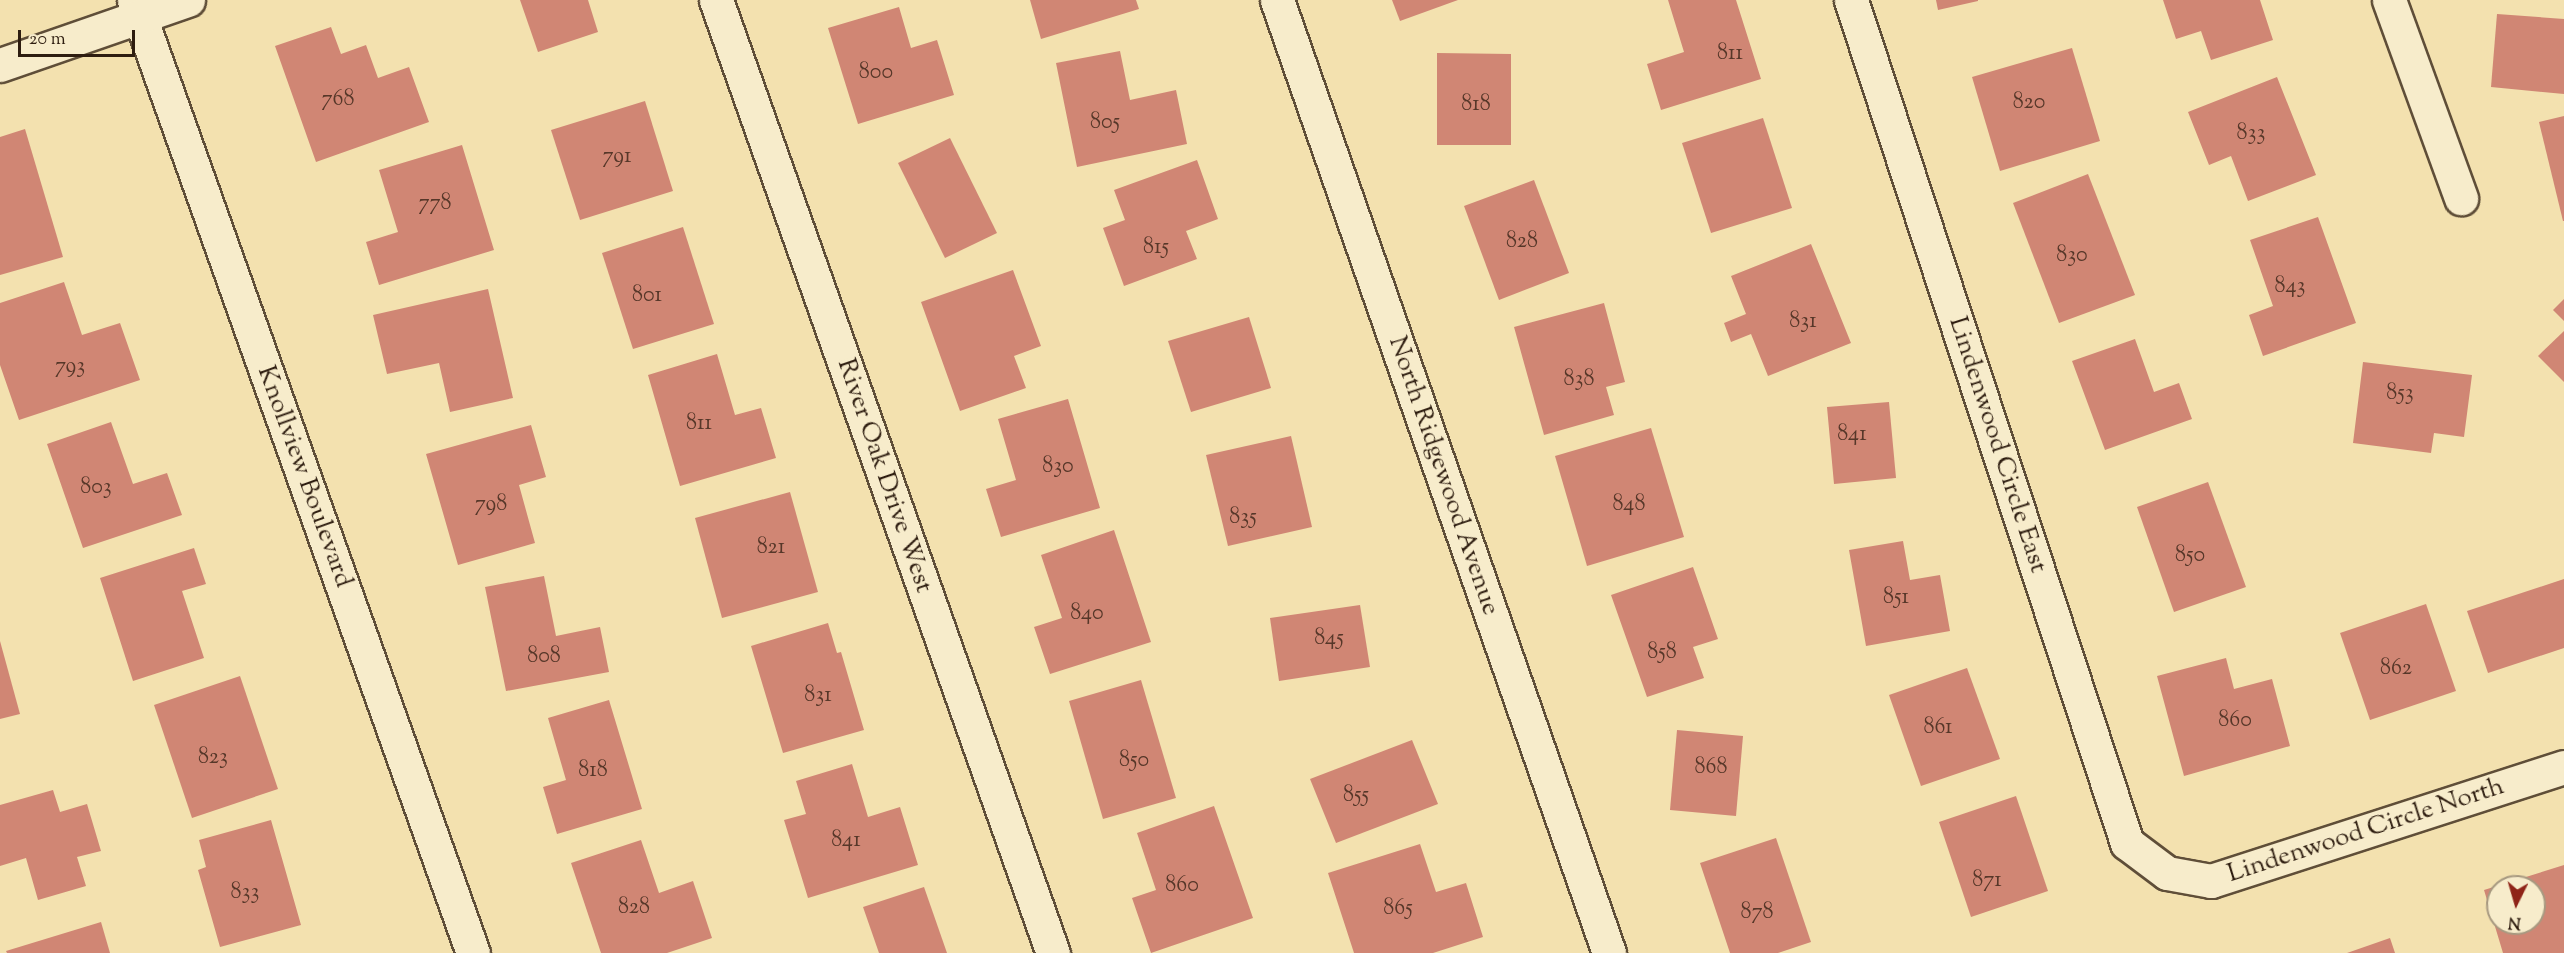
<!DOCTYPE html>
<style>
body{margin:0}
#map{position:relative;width:2564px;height:953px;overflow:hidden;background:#f3e1af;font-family:"Sorts Mill Goudy",serif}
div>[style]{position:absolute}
.building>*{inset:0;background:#d08674}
.roads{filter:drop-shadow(2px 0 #5f4e38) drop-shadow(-2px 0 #5f4e38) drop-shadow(0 2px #5f4e38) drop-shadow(0 -2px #5f4e38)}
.minor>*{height:33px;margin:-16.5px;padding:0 16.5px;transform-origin:16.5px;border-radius:16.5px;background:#f7eccb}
span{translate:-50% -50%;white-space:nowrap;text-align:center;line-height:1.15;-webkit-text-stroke:4.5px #f7eccb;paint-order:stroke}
.number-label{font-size:22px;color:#563729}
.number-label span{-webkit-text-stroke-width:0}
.street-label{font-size:26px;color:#2e1d10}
.north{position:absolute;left:2486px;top:875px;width:60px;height:60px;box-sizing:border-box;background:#f7eccb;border:2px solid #a79980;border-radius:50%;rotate:185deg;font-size:16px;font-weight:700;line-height:24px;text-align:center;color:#2e1d10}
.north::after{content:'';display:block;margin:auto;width:21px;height:27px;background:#8f2418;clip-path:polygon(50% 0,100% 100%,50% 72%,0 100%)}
.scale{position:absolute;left:18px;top:30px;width:117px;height:27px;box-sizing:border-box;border:3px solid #2e1d10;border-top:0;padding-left:8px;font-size:18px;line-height:21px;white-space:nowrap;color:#2e1d10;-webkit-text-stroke:4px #f7eccb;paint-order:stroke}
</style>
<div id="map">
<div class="building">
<div style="clip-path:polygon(520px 0,588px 0,598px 32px,538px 52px)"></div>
<div style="clip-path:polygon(1030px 0,1136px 0,1139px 9px,1041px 39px)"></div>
<div style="clip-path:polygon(1392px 0,1458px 0,1400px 21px)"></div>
<div style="clip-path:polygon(1668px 0,1736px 0,1761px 79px,1661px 110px,1647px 64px,1684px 52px)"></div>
<div style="clip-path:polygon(1936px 0,1978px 0,1978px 1px,1938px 10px)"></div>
<div style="clip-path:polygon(2163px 0,2260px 0,2273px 40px,2211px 60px,2201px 31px,2176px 39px)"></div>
<div style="clip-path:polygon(899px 7px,911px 48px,937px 40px,954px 95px,858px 124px,828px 28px)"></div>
<div style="clip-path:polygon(2497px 14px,2564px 19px,2564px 94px,2491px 87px)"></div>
<div style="clip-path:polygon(331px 27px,341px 54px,366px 45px,378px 78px,409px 67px,429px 122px,316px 162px,275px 46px)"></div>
<div style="clip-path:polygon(2072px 48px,2100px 141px,2000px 171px,1972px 77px)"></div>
<div style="clip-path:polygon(1120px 51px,1130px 100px,1176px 90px,1187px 144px,1077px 167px,1056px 63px)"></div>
<div style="clip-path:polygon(1437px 53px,1511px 54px,1511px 145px,1437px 145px)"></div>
<div style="clip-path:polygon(2277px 77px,2316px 175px,2248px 201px,2231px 156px,2209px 165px,2188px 112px)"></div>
<div style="clip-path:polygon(645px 101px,673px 191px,580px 220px,551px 130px)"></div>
<div style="clip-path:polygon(2564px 116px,2564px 221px,2563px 221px,2539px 122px)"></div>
<div style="clip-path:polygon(1763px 118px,1792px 208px,1711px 233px,1682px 143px)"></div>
<div style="clip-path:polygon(25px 129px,63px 257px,0 275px,0 137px)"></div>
<div style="clip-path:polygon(950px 138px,997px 233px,945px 258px,898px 163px)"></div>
<div style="clip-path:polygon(462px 145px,494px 250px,379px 285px,366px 242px,398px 232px,379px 170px)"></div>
<div style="clip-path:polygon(1197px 160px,1218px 219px,1186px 231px,1197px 259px,1124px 286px,1103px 228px,1125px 220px,1114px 190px)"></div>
<div style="clip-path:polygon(2088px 174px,2135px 295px,2059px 323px,2013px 203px)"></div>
<div style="clip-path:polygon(1534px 180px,1569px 273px,1499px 300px,1464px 206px)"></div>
<div style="clip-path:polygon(2318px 217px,2356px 323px,2263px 356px,2249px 315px,2273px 306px,2250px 240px)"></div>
<div style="clip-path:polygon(683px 227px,714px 324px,633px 349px,602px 253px)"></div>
<div style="clip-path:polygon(1811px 244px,1851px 343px,1768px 376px,1751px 334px,1731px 342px,1724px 323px,1746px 314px,1731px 276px)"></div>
<div style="clip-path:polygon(1013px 270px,1041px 346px,1014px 356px,1026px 388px,960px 411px,921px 302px)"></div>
<div style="clip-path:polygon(64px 282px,82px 335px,120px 323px,140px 380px,19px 420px,0 365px,0 303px)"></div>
<div style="clip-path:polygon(488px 289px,513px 398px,450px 412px,439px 363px,387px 374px,373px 315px)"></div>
<div style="clip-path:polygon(2564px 299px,2564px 321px,2553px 310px)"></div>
<div style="clip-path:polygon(1604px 303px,1625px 382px,1606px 387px,1614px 415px,1544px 435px,1514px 327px)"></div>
<div style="clip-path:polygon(1249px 317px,1271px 388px,1191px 412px,1168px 341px)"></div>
<div style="clip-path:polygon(2564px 331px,2564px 382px,2538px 356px)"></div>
<div style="clip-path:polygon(2135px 339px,2154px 392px,2179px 383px,2192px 419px,2105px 450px,2072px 361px)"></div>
<div style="clip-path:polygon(717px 354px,735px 415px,761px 408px,776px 458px,680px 486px,648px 375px)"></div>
<div style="clip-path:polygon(2363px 362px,2472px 375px,2464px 437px,2434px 433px,2431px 453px,2353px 443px)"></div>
<div style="clip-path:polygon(1068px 399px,1100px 508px,1001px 537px,986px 489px,1016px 480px,998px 419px)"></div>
<div style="clip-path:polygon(1889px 402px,1896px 478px,1834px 484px,1827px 407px)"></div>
<div style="clip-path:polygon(111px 422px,133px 484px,167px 473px,182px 515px,83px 548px,47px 444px)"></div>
<div style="clip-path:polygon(531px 425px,546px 477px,519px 485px,535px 543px,458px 565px,426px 454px)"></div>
<div style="clip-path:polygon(1651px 428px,1684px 537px,1587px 566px,1555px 456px)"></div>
<div style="clip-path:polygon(1291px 436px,1312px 527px,1228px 546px,1206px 455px)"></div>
<div style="clip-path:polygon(2208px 482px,2246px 587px,2174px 612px,2137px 507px)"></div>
<div style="clip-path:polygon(790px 492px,818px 592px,722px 618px,695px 518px)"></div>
<div style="clip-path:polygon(1114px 530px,1151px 642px,1050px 674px,1034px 627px,1062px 618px,1041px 555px)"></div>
<div style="clip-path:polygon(1903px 541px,1910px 580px,1940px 575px,1950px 631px,1866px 646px,1849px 550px)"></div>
<div style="clip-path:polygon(194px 548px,206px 584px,182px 591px,204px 658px,133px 681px,100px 578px)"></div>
<div style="clip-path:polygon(1693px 567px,1718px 639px,1693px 647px,1704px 678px,1647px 697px,1611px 595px)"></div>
<div style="clip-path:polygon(544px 576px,556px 636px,600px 627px,609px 672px,506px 691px,485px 587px)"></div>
<div style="clip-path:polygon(2564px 579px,2564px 648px,2488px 673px,2467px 611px)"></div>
<div style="clip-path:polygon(2426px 604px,2456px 691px,2370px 720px,2340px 633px)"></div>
<div style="clip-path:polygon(1360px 605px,1370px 667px,1279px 681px,1270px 618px)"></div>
<div style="clip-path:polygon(828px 623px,837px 653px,841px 652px,864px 730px,783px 753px,751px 646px)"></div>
<div style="clip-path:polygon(0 641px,20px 714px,0 719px)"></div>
<div style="clip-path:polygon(2226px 658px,2234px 689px,2272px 679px,2290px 746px,2184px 776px,2157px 676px)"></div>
<div style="clip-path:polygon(1967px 668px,2000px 759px,1921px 786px,1889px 695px)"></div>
<div style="clip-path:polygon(240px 676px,278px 789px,192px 818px,154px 705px)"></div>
<div style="clip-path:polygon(1141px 680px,1176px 798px,1103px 819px,1069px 701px)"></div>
<div style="clip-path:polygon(609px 700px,642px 809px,557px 834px,543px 787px,566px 780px,548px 718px)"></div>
<div style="clip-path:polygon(1677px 730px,1743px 736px,1736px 816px,1670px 810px)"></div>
<div style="clip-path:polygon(1412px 740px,1438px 804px,1336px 843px,1310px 779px)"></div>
<div style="clip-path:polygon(852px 764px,868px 817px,900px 807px,918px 865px,808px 898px,784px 820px,806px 814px,796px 781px)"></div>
<div style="clip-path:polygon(53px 790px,60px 812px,87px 804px,101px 851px,77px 857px,86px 886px,38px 900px,26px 858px,0 866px,0 805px)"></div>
<div style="clip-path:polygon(2016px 796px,2048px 891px,1971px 917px,1939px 822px)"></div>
<div style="clip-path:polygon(1214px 806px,1253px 918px,1151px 953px,1132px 898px,1156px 890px,1137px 833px)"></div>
<div style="clip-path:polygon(271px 820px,301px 925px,220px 947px,198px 870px,206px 867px,199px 840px)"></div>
<div style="clip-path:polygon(1776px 838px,1811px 942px,1778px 953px,1730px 953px,1700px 863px)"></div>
<div style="clip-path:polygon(641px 840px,659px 893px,693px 881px,712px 938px,667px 953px,601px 953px,571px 863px)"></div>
<div style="clip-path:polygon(1420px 844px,1436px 892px,1466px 883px,1483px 937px,1433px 953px,1354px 953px,1328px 873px)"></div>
<div style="clip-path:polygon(evenodd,2564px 865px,2564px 953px,2503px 953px,2484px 890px,2564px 865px,2498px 887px,2534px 887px,2534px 923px,2498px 923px,2498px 887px)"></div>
<div style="clip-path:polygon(924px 887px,947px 953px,879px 953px,863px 907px)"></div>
<div style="clip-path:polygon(101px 922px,110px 953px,7px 953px,6px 951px)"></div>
<div style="clip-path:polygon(2390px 938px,2395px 953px,2347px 953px)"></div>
</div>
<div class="roads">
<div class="minor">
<div style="left:134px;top:0;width:1011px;rotate:70.42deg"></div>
<div style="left:716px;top:0;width:1011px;rotate:70.53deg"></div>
<div style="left:1277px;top:0;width:1009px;rotate:70.79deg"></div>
<div style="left:1851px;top:0;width:887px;rotate:71.87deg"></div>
<div style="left:2127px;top:843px;width:50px;rotate:36.9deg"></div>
<div style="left:2167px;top:873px;width:45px;rotate:10.3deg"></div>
<div style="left:2211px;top:881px;width:371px;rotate:-17.9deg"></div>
<div style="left:2389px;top:0;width:211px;rotate:70deg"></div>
<div style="left:0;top:65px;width:199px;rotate:-19.1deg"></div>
</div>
</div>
<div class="number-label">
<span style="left:1730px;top:55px">811</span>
<span style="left:876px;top:74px">800</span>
<span style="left:338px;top:101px">768</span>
<span style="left:2029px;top:104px">820</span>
<span style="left:1476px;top:106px">818</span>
<span style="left:1105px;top:124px">805</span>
<span style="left:2251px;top:135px">833</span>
<span style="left:617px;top:158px">791</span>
<span style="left:435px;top:205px">778</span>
<span style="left:1522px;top:243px">828</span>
<span style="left:1156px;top:249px">815</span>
<span style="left:2072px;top:257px">830</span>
<span style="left:2290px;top:288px">843</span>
<span style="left:647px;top:297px">801</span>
<span style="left:1803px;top:323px">831</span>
<span style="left:70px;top:368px">793</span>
<span style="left:1579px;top:381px">838</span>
<span style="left:2400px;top:395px">853</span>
<span style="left:699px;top:425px">811</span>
<span style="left:1852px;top:436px">841</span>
<span style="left:1058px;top:468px">830</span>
<span style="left:96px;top:489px">803</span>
<span style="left:491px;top:506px">798</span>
<span style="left:1629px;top:506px">848</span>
<span style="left:1243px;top:519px">835</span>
<span style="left:771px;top:549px">821</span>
<span style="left:2190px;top:557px">850</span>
<span style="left:1896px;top:599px">851</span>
<span style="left:1087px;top:615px">840</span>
<span style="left:1329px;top:640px">845</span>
<span style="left:1662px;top:654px">858</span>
<span style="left:544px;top:658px">808</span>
<span style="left:2396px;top:670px">862</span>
<span style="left:818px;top:697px">831</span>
<span style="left:2235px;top:722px">860</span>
<span style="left:1938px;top:729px">861</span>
<span style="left:213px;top:759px">823</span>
<span style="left:1134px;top:762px">850</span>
<span style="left:1711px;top:769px">868</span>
<span style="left:593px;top:772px">818</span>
<span style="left:1356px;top:797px">855</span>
<span style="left:846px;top:842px">841</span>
<span style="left:1987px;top:882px">871</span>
<span style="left:1182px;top:887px">860</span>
<span style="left:245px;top:894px">833</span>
<span style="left:634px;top:909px">828</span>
<span style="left:1398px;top:910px">865</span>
<span style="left:1757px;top:914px">878</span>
</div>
<div class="street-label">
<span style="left:1997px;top:445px;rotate:72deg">Lindenwood Circle East</span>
<span style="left:884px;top:476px;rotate:71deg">River Oak Drive West</span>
<span style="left:1443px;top:476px;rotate:71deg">North Ridgewood Avenue</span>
<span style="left:304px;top:477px;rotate:70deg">Knollview Boulevard</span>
<span style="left:2366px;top:831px;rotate:-18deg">Lindenwood Circle North</span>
</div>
<div class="north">N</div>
<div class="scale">20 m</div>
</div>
